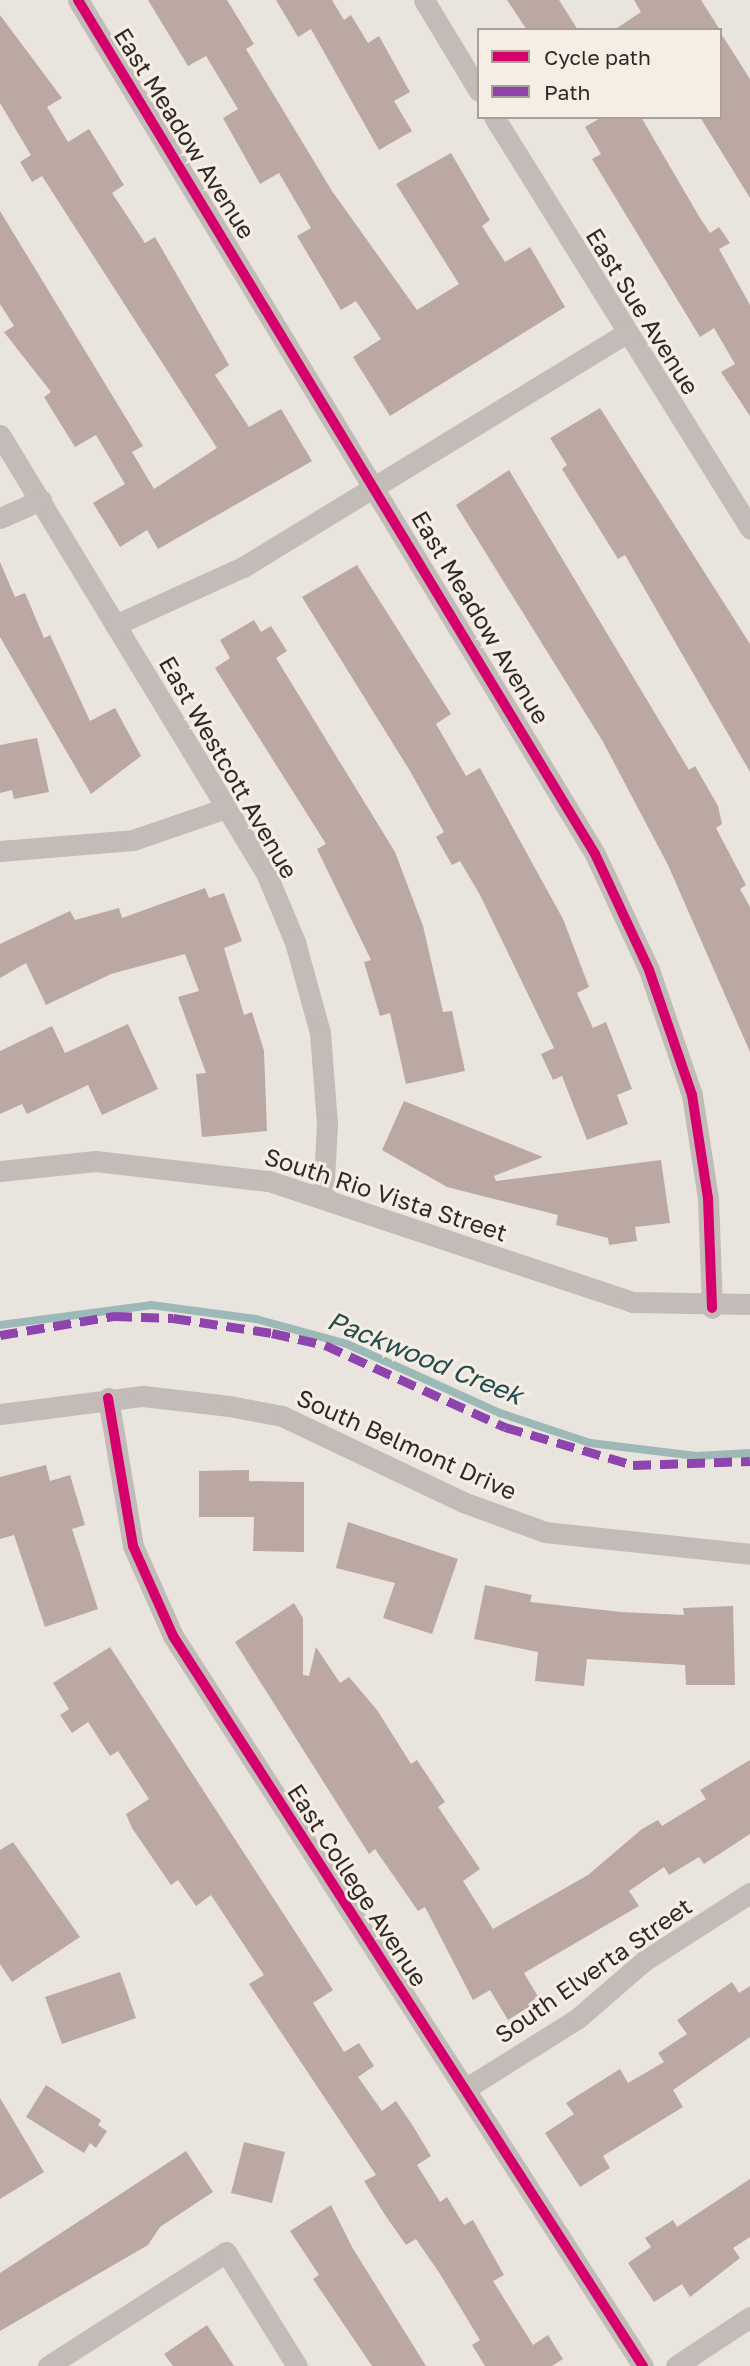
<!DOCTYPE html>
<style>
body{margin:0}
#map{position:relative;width:750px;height:2366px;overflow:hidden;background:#eae4de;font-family:"Golos Text",sans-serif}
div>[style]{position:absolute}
.stream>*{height:8px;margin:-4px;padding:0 4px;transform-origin:4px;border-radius:4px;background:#9db9b7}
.building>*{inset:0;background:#bba8a2}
.street>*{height:21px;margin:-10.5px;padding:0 10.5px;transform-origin:10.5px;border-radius:10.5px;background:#c2bbb7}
.quiet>*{height:9px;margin-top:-4.5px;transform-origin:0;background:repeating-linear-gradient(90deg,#8e44ad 0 18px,transparent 0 27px)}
.cycleway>*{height:10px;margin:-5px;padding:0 5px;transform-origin:5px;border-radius:5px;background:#d6006c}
span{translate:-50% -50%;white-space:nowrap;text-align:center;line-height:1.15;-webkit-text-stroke:6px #f6ede5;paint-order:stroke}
.street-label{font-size:24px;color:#322927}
.water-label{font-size:26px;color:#224e4d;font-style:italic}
.legend{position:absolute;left:477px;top:28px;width:245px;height:91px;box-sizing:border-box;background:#f6ede5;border:2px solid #a89f99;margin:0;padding:9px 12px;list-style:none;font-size:21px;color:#322927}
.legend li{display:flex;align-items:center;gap:14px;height:35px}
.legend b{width:35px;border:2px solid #a89f99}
</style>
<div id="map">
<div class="stream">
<div style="left:0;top:1325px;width:152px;rotate:-7.5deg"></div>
<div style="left:151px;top:1305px;width:106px;rotate:7.6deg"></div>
<div style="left:256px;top:1319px;width:94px;rotate:15.4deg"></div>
<div style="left:347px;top:1344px;width:168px;rotate:24.3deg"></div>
<div style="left:500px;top:1413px;width:95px;rotate:18.4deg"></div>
<div style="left:590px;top:1443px;width:107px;rotate:7deg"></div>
<div style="left:696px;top:1456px;width:54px;rotate:-3.2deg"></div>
</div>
<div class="building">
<div style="clip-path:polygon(148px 0,227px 0,254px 44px,246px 49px,332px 191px,417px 310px,459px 284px,396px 184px,451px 153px,490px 220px,482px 226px,505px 262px,530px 247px,565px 307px,390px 416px,353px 357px,381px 339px,356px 301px,341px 310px,297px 236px,311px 228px,279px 173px,260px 184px,223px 118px,238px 109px,206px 56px,188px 66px)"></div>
<div style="clip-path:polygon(276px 0,332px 0,344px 20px,351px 15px,368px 43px,379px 36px,410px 92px,394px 101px,412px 131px,379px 150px,311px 29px,298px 37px)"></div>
<div style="clip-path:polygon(507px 0,559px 0,578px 30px,527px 30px)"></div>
<div style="clip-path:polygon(634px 0,701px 0,720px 30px,614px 30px,641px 12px)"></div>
<div style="clip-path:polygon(0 15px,62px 98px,47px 107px,68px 142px,89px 129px,124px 185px,112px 193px,145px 243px,155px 237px,229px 365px,215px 375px,249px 427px,281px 409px,312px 461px,158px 549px,147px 530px,120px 547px,93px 503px,125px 484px,96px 435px,75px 447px,44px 397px,51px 392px,4px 332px,14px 326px,0 304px,0 211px,143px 446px,132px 452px,154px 489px,217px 448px,42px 176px,32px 182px,20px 162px,31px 155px,0 103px)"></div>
<div style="clip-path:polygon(720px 32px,750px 79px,750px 198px,700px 117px,720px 117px)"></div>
<div style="clip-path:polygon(602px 117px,641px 117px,700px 218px,710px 233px,719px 227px,730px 243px,719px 249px,750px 305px,750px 416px,721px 372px,735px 364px,714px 328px,700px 337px,592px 159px,601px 154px,585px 127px)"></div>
<div style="clip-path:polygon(600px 408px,750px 644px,750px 772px,625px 555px,618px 559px,562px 469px,567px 465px,550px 438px)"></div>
<div style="clip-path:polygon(509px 470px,689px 770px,695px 766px,718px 806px,722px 824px,716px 828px,746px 885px,740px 889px,750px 907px,750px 1052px,668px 865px,602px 740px,456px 505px)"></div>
<div style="clip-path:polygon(0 562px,15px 597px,25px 593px,44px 638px,50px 635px,90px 721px,115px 708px,141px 756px,91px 794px,0 637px)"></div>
<div style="clip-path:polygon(357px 565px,451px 714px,436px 724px,466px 776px,480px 768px,563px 919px,589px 987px,577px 993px,593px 1028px,606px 1022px,632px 1089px,617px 1095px,628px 1124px,587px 1140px,562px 1076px,553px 1080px,541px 1054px,554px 1048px,480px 895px,460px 861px,452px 865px,436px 837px,444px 832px,410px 771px,302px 597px)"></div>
<div style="clip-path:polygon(254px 620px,261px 632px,271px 626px,287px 651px,276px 658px,395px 852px,423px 926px,443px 1012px,452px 1011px,465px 1071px,406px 1084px,390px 1013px,380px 1016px,364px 962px,371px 960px,317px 849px,326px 844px,215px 668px,230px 658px,220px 640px)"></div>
<div style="clip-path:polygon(37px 738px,49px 792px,14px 799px,12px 790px,0 793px,0 745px)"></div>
<div style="clip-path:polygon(205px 888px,209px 898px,224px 893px,242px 941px,224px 948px,244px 1015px,252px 1012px,264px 1051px,267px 1131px,202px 1137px,196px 1074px,206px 1073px,178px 997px,199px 991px,185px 954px,111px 974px,46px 1005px,26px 963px,0 978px,0 944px,70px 911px,75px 920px,119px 908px,122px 918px)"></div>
<div style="clip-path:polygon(128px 1024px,158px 1089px,102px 1115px,88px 1085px,27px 1114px,22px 1104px,0 1114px,0 1051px,52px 1026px,65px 1053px)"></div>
<div style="clip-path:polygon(404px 1101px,543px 1157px,494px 1176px,496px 1181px,661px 1160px,670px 1223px,635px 1227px,637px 1241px,609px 1245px,608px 1238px,556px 1225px,558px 1215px,447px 1187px,382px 1150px)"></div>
<div style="clip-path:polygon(46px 1465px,50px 1481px,70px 1475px,85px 1525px,72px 1529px,98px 1609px,45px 1627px,14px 1535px,0 1539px,0 1477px)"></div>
<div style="clip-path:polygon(249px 1470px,249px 1481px,304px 1482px,304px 1552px,253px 1551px,254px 1517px,199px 1517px,199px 1471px)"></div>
<div style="clip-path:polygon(348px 1522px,458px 1559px,432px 1634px,383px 1618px,395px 1583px,336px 1568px)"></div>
<div style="clip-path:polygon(485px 1585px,532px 1595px,530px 1602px,621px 1612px,684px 1615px,683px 1608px,733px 1606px,735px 1685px,686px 1685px,685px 1665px,587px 1659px,584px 1686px,535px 1681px,538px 1652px,474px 1639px)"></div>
<div style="clip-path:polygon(294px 1603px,303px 1618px,303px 1675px,309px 1676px,316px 1647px,340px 1683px,349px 1677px,377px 1710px,411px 1764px,417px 1760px,445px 1802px,438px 1807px,480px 1869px,463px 1881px,493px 1929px,588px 1875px,642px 1829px,658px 1820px,662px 1826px,706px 1799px,700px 1790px,750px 1760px,750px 1834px,704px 1864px,699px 1857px,669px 1875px,664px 1867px,629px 1891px,639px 1906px,524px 1973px,540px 2000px,508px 2020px,490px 1990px,473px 2000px,425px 1907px,418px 1911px,375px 1849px,369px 1854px,235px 1642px)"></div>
<div style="clip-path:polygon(110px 1647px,333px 1990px,313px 2003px,344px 2052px,359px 2043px,374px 2066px,358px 2077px,382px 2111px,396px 2101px,413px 2126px,431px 2156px,417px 2165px,440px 2202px,447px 2197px,464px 2225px,473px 2220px,504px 2275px,493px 2281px,533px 2345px,548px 2335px,563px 2359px,552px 2366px,485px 2366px,472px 2345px,480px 2340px,440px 2274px,416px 2239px,406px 2245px,385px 2215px,364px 2181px,376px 2175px,249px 1984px,264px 1975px,211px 1895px,196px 1906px,178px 1880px,171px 1885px,132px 1828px,126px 1814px,149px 1799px,118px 1751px,110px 1756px,88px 1722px,72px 1733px,60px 1715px,69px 1709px,53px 1683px)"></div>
<div style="clip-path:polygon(13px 1842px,80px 1937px,12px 1982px,0 1964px,0 1850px)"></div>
<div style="clip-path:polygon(120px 1972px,136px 2018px,62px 2044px,45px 1997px)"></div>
<div style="clip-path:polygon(732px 1982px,739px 1993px,750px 1986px,750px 2037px,673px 2090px,683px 2107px,603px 2156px,610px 2168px,580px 2187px,545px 2133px,574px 2114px,566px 2103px,620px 2069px,628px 2083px,664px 2062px,658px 2053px,687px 2034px,677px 2020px)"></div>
<div style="clip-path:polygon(46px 2085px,101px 2120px,98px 2125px,107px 2131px,96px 2148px,90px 2143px,84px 2153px,26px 2117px)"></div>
<div style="clip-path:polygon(0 2098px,44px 2172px,0 2199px)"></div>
<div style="clip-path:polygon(244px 2142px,285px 2152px,272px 2203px,231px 2193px)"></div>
<div style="clip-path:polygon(186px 2151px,213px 2192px,160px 2227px,148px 2245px,0 2331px,0 2273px)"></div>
<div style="clip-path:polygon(750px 2179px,750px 2237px,733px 2248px,740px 2258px,690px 2297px,682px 2284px,654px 2302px,628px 2263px,651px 2247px,645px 2238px,673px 2220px,677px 2227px)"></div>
<div style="clip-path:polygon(331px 2205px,352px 2247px,426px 2366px,372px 2366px,313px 2279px,319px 2275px,290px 2231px)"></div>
<div style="clip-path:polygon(207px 2325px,234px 2366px,173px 2366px,164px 2354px)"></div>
</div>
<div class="street">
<div style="left:78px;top:0;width:998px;rotate:58.81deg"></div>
<div style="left:595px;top:854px;width:128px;rotate:65deg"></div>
<div style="left:649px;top:970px;width:132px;rotate:71deg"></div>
<div style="left:692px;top:1095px;width:104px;rotate:81.2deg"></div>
<div style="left:708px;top:1198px;width:110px;rotate:87.9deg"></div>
<div style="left:424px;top:0;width:106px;rotate:58.9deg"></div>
<div style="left:494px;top:117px;width:485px;rotate:58.1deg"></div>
<div style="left:0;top:435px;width:512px;rotate:58.73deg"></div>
<div style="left:266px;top:873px;width:75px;rotate:67.2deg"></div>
<div style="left:295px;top:942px;width:94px;rotate:74.6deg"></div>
<div style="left:320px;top:1033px;width:91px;rotate:85.6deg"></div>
<div style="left:327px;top:1124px;width:73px;rotate:93.1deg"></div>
<div style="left:0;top:518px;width:45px;rotate:-23.7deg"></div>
<div style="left:115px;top:625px;width:141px;rotate:-24.4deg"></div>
<div style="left:243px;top:567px;width:447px;rotate:-31.4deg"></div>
<div style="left:0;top:851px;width:133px;rotate:-4.7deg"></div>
<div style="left:133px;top:840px;width:98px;rotate:-19deg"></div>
<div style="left:0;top:1171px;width:96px;rotate:-6deg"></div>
<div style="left:95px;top:1161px;width:175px;rotate:6.6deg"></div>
<div style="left:269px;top:1181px;width:383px;rotate:18.4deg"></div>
<div style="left:632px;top:1302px;width:118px;rotate:1deg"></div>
<div style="left:108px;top:1398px;width:150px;rotate:80.4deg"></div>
<div style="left:133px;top:1546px;width:98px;rotate:66deg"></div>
<div style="left:173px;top:1636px;width:868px;rotate:57.23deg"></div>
<div style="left:0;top:1414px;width:144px;rotate:-7.2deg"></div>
<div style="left:143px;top:1396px;width:87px;rotate:6.6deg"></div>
<div style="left:229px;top:1406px;width:54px;rotate:10.7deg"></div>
<div style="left:282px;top:1416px;width:200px;rotate:25.4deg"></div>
<div style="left:463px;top:1502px;width:87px;rotate:20.1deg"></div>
<div style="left:545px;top:1532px;width:206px;rotate:6.1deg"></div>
<div style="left:465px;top:2089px;width:133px;rotate:-32.1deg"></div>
<div style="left:578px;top:2018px;width:87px;rotate:-40.8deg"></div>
<div style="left:644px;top:1961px;width:126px;rotate:-32.7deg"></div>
<div style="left:48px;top:2366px;width:211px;rotate:-32.6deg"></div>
<div style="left:226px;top:2252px;width:134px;rotate:58.1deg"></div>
<div style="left:676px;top:2366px;width:89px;rotate:-33.5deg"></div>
</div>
<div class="quiet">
<div style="left:0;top:1335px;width:116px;rotate:-9.5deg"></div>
<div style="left:114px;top:1316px;width:59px;rotate:1.9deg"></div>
<div style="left:173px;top:1318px;width:100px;rotate:8.6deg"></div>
<div style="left:272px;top:1333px;width:54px;rotate:12.8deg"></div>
<div style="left:325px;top:1345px;width:198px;rotate:24.5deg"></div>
<div style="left:505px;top:1427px;width:134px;rotate:16.5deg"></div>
<div style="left:633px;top:1465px;width:117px;rotate:-2deg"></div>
</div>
<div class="cycleway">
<div style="left:78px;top:0;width:998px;rotate:58.81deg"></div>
<div style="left:595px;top:854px;width:128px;rotate:65deg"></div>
<div style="left:649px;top:970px;width:132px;rotate:71deg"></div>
<div style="left:692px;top:1095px;width:104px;rotate:81.2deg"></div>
<div style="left:708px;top:1198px;width:110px;rotate:87.9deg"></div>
<div style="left:108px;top:1398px;width:150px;rotate:80.4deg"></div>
<div style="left:133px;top:1546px;width:98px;rotate:66deg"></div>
<div style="left:173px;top:1636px;width:868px;rotate:57.23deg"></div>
</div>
<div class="street-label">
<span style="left:185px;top:133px;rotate:58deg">East Meadow Avenue</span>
<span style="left:643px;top:311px;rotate:58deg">East Sue Avenue</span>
<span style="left:481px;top:617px;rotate:59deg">East Meadow Avenue</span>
<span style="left:229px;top:767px;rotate:60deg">East Westcott Avenue</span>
<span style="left:386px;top:1194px;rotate:18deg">South Rio Vista Street</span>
<span style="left:407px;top:1444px;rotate:24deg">South Belmont Drive</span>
<span style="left:358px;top:1885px;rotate:57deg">East College Avenue</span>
<span style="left:593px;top:1970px;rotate:-35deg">South Elverta Street</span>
</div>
<div class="water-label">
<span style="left:425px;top:1358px;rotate:22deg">Packwood Creek</span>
</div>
<ul class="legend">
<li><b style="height:9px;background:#d6006c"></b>Cycle path</li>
<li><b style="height:9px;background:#8e44ad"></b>Path</li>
</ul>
</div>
